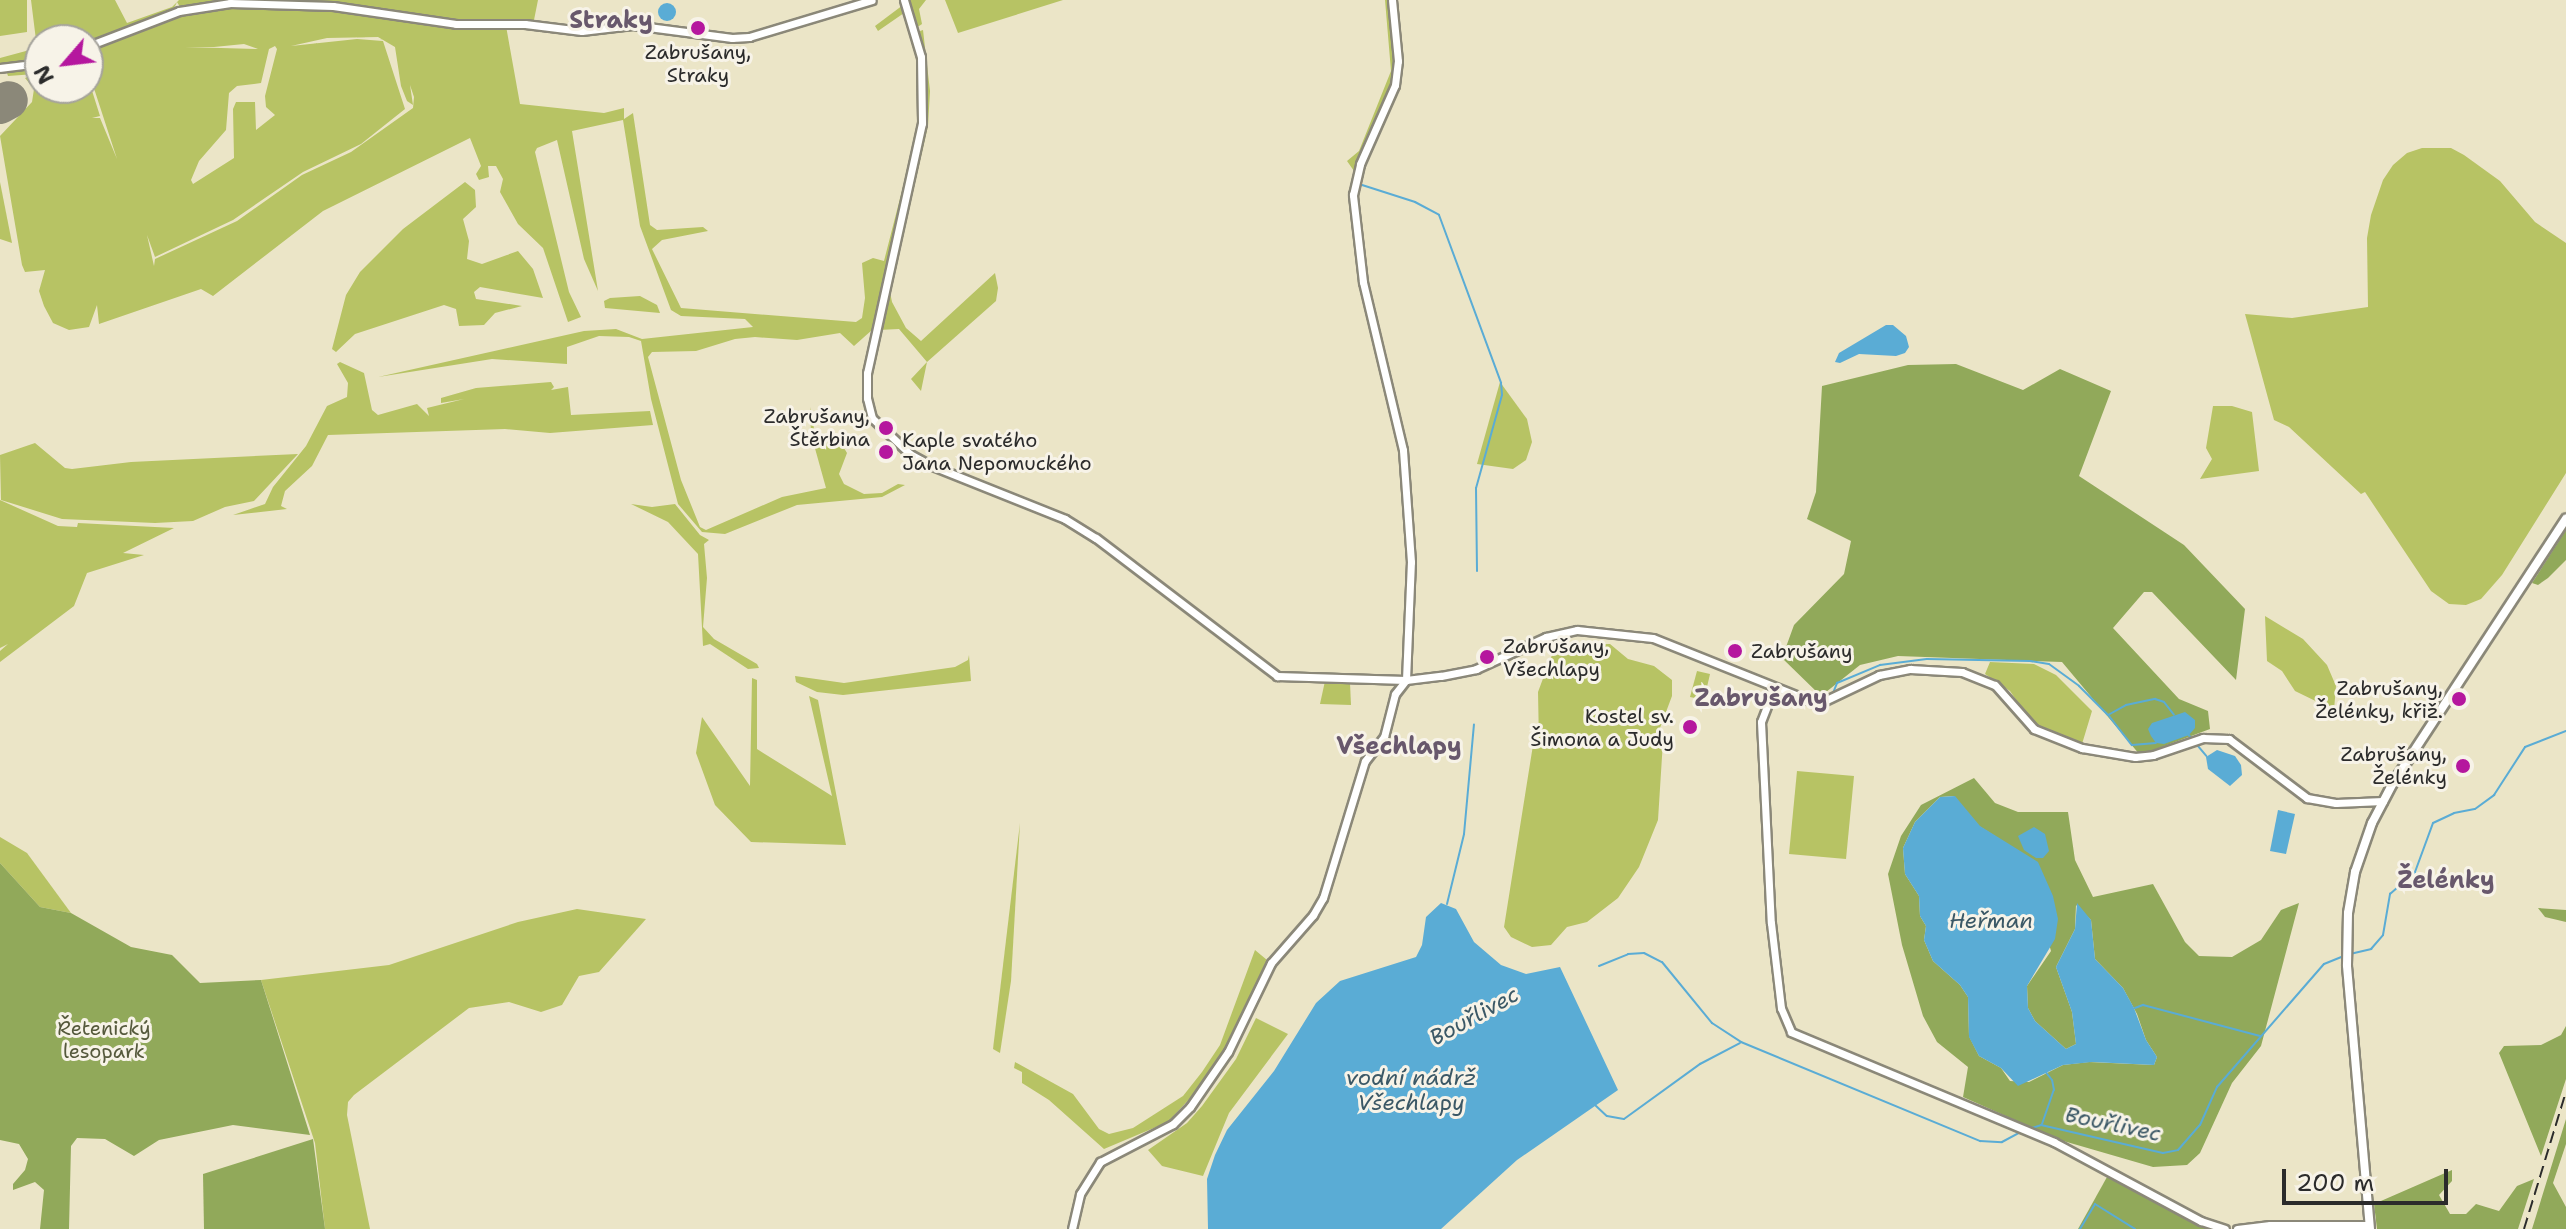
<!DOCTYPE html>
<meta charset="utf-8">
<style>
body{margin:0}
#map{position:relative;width:2566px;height:1229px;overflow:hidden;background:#ebe5c7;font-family:"Shantell Sans",sans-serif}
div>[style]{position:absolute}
.green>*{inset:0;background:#b7c364}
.forest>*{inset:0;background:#91a95a}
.water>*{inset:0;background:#5aacd5}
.round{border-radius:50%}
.stream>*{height:2px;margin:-1px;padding:0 1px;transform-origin:1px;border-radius:1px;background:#5aacd5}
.runway>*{height:38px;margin:-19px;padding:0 19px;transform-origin:19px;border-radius:19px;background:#8b8879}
.roads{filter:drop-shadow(2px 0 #8b8879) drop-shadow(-2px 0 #8b8879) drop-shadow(0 2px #8b8879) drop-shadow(0 -2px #8b8879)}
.tertiary>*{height:7px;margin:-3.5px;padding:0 3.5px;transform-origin:3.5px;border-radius:3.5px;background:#fff}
.secondary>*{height:8px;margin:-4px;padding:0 4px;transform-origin:4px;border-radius:4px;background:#fff}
.rail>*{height:2px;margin-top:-1px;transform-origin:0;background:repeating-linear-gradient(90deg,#2b2b2b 0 12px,transparent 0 18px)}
.dots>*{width:22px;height:22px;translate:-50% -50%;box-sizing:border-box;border:4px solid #f7f3e8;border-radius:50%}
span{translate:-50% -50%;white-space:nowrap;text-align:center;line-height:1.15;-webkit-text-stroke:6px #f7f3e8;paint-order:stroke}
.poi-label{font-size:20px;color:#2b2b2b}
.right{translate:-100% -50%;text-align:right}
.left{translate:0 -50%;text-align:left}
.park-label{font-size:20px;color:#55593c}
.water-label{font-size:22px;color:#3b5866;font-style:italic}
.quarter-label{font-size:24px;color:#68586c;font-weight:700}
.north{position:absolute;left:24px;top:24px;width:80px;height:80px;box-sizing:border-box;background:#f7f3e8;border:2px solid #a5a39c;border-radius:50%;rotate:242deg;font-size:22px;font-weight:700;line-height:32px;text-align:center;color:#2b2b2b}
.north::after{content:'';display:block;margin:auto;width:28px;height:36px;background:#b5179e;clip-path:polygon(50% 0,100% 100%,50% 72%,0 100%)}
.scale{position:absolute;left:2282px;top:1169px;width:166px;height:36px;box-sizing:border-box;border:4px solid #2b2b2b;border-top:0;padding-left:10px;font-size:24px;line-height:28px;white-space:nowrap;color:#2b2b2b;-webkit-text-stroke:6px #f7f3e8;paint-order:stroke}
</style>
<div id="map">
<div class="green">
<div style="clip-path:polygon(0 0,27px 0,27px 32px,0 36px)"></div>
<div style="clip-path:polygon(31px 0,115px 0,127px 23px,172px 7px,179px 0,217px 0,180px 7px,177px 2px,174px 8px,163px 13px,88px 43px,88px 40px,40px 40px,40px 59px,0 65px,0 58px,37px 48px)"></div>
<div style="clip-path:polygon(274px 0,538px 0,534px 20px,455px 22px,381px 8px)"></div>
<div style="clip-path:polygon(907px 0,926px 0,919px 9px,922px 24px,916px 28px)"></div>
<div style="clip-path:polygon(945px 0,1063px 0,958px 33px)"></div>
<div style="clip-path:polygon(1385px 0,1389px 0,1395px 68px,1390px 91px,1354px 171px,1347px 161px,1359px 151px,1391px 71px)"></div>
<div style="clip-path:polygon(evenodd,903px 5px,915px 37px,921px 66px,921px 118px,872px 330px,854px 346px,840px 333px,797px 340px,755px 337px,735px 339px,696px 351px,652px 352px,648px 357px,681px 480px,700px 527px,706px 530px,782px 497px,826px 488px,811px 434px,810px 407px,815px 434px,823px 433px,825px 441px,838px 438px,847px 453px,839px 474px,844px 484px,864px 494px,882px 493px,898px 484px,905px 485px,882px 497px,797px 505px,725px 534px,702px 532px,678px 504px,651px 399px,641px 341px,629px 337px,599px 336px,567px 347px,567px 364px,492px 359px,378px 377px,584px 331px,616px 329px,642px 339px,753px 327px,745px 319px,681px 316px,671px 310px,640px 226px,623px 120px,572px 131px,598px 291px,584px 259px,557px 140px,537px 148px,535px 152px,569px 292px,581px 317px,568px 322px,543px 248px,518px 224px,500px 192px,503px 179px,496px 166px,488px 166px,489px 177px,479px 180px,476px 174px,481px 166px,470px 138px,323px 211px,213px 296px,201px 289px,99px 324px,97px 305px,89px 327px,69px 330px,53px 323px,44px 306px,39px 291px,45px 270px,25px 272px,22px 265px,0 136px,32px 102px,34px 89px,25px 78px,35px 74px,8px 76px,6px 70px,40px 65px,40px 88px,88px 88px,88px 78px,100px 116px,92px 118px,100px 118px,117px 159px,88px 70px,88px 49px,179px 13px,220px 7px,332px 9px,443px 27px,506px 26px,520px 104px,604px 113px,624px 108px,624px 119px,633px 113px,650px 225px,657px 230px,703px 227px,708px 231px,662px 240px,652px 249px,681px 308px,856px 322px,862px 318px,865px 298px,862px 263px,873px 258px,884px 261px,918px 128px,920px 74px,904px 13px,878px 31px,875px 26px,903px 5px,378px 37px,395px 47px,401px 86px,407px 101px,413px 105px,410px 85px,414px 97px,413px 108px,351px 152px,302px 175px,237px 221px,155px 259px,154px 266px,147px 235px,155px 257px,233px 220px,303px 172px,361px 144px,405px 109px,383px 41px,357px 39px,291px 46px,327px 38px,378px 37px,903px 5px,244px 44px,258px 49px,185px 47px,214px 47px,244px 44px,903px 5px,275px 46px,277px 49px,265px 96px,266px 107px,275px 115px,256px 130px,255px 102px,236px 102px,233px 109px,234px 158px,193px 184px,191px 180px,199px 161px,226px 130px,229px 93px,237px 86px,261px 83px,269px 49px,275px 46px)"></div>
<div style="clip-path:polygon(923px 30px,930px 91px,928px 126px,890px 292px,892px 302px,906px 328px,921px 341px,995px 273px,998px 288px,996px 301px,927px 362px,921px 391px,911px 379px,927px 362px,899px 329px,878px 330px,925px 119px,925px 74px,917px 32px)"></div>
<div style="clip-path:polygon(2422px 148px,2451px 148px,2464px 155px,2500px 181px,2535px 222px,2566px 243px,2566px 473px,2502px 575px,2481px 599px,2466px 605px,2449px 604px,2431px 591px,2365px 492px,2361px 494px,2289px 427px,2274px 420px,2245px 314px,2292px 318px,2368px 307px,2367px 238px,2371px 215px,2383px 180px,2393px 165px,2407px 153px)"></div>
<div style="clip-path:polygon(0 182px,12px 243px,0 239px)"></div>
<div style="clip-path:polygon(465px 182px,475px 190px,476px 207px,463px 219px,469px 241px,467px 259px,482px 264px,518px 251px,533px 269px,543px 298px,480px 287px,474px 292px,476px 299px,522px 306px,495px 313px,484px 325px,459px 326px,456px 309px,444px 305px,355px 334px,336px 352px,332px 349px,346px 295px,360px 272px,403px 229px)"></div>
<div style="clip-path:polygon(640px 296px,657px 305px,660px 313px,605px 308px,604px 301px,610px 298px)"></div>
<div style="clip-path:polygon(340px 362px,364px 373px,372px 410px,378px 415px,417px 404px,429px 416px,427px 408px,464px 399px,441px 403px,441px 398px,476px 388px,551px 382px,554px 387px,551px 390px,568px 387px,571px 415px,650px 411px,653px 425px,550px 433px,505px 429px,328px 435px,312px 466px,285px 491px,281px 506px,287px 509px,233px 515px,265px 504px,273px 487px,306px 446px,327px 406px,347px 397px,348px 383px,337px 364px)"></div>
<div style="clip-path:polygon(1500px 382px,1527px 419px,1532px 442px,1526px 460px,1513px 469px,1477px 464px)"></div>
<div style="clip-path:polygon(2213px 406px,2232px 406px,2252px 412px,2259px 471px,2200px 479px,2212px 459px,2206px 448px)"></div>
<div style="clip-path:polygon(35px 443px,65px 468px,72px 469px,131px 462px,298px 454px,254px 501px,225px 507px,193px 521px,155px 523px,62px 519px,1px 500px,0 455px)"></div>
<div style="clip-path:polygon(0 500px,58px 526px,77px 527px,78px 523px,174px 528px,123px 553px,144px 555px,87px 573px,74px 606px,0 662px,0 651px,8px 644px,0 648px)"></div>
<div style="clip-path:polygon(631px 504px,652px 507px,675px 504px,700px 535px,709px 540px,704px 544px,707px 578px,703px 627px,714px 639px,757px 664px,759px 668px,748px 669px,710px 644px,703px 646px,698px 554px,668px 522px)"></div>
<div style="clip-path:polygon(2265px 616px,2303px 639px,2327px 665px,2336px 686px,2334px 710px,2295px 691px,2282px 671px,2267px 661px)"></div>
<div style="clip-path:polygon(1610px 644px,1628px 659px,1654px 666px,1672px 680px,1672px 696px,1660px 728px,1663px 741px,1658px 820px,1639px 867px,1618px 898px,1587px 922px,1567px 927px,1551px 945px,1532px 947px,1511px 937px,1504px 927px,1533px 745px,1539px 744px,1538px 692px,1551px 657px,1561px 645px)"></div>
<div style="clip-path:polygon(969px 655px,971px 681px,843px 695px,817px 692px,796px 682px,795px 676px,844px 683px,955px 667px,968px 660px)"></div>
<div style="clip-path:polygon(1990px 662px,2034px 664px,2056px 675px,2092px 711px,2082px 744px,2034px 726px,2010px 691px,1985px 674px)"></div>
<div style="clip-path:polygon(1697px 671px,1710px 674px,1704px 700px,1690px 697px)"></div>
<div style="clip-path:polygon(752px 678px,757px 680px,757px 749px,832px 796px,809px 696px,818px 700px,846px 845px,751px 842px,715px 805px,696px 753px,702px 717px,750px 786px)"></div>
<div style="clip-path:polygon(1325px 681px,1350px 683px,1351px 705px,1320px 704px)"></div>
<div style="clip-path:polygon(1797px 771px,1854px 776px,1846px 859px,1789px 854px)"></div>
<div style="clip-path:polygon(1020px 823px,1011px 981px,1000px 1053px,993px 1049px)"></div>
<div style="clip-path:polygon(0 837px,27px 853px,71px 913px,40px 907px,0 863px)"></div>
<div style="clip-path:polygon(577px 909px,646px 919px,599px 972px,579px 976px,562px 1005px,541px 1012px,509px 1002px,469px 1008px,354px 1095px,348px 1102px,347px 1115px,370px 1229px,325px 1229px,315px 1143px,261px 980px,389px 965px,518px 922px)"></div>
<div style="clip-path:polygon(1255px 950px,1267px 960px,1225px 1048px,1193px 1095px,1168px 1122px,1104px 1149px,1049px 1100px,1022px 1083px,1022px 1072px,1014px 1068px,1015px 1062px,1073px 1094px,1099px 1129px,1109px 1134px,1133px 1128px,1183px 1096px,1202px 1072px,1220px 1045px)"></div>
<div style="clip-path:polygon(1256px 1018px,1288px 1034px,1229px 1113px,1203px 1176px,1162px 1166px,1148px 1150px,1187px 1123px,1202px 1106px,1236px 1059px)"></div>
</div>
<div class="forest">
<div style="clip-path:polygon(1956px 364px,2023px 390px,2060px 369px,2111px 391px,2079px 476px,2184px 545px,2245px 609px,2236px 680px,2152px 592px,2144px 592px,2113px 628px,2179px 699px,2208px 711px,2210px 729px,2140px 755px,2062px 662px,1898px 656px,1860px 665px,1821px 696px,1782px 658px,1794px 625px,1844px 574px,1851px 541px,1807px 519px,1816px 492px,1822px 386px,1908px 365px)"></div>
<div style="clip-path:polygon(2566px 530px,2566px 560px,2548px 578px,2538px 585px,2532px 583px)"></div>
<div style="clip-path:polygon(evenodd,1974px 778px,1995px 803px,2018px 812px,2068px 812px,2075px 860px,2093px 897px,2153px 884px,2185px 942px,2199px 956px,2232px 957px,2261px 940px,2281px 910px,2299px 903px,2261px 1046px,2232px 1083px,2200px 1153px,2187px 1165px,2153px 1167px,2060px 1140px,1963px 1097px,1968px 1067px,1937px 1042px,1923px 1016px,1902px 945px,1888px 874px,1901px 836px,1921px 805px,1974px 778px,1954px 796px,1979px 826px,2023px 854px,2051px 951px,2027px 986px,2028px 1008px,2035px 1021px,2066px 1049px,2076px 1044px,2072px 1012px,2056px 967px,2075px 929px,2076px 905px,2091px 920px,2095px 959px,2123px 988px,2137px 1014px,2146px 1040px,2157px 1057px,2154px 1065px,2089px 1062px,2063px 1065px,2029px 1082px,2010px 1081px,2001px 1068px,1979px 1056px,1969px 1036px,1968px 997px,1960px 985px,1933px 961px,1924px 940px,1926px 926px,1920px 916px,1919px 896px,1905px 874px,1903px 848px,1915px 822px,1940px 797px,1954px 796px)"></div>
<div style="clip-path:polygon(0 863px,40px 907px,71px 913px,131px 947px,172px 955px,200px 983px,261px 980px,310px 1135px,233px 1125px,159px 1140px,134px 1156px,105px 1139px,77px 1138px,71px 1146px,69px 1229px,40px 1229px,44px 1190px,35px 1182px,13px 1190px,13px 1184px,25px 1170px,28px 1159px,19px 1144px,0 1140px)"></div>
<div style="clip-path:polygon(2538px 908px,2566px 910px,2566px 922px,2545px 917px)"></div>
<div style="clip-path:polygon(2566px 1026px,2566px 1079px,2541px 1156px,2499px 1053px,2504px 1046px,2541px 1045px,2561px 1035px)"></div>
<div style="clip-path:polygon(2566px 1119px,2566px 1144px,2553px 1183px,2566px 1207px,2566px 1229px,2532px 1229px)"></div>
<div style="clip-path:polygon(313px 1139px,325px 1229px,204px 1229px,203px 1174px)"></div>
<div style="clip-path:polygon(2452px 1170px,2452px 1181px,2439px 1195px,2450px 1214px,2466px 1214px,2476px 1204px,2499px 1211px,2517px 1186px,2534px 1179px,2518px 1229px,2377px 1229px,2374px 1204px)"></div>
<div style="clip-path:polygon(2107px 1177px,2206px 1225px,2210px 1229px,2078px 1229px)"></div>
</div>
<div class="water">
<div class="round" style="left:658px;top:3px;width:18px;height:18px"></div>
<div style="clip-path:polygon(1886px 325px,1893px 325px,1906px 336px,1909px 347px,1905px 353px,1896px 356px,1859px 354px,1840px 363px,1835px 362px,1839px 353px)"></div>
<div style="clip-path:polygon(2185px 712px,2195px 720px,2195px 728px,2189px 735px,2164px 744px,2156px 743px,2151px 736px,2148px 729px,2152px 723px)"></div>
<div style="clip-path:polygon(2217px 750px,2235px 756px,2241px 765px,2242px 775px,2230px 786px,2208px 769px,2206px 757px)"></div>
<div style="clip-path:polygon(1955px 796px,1980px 826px,2038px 862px,2053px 896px,2058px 919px,2055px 939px,2027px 986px,2028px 1008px,2035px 1021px,2066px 1049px,2076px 1044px,2072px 1012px,2056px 967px,2075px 929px,2077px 903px,2091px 920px,2095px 959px,2123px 988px,2134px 1008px,2146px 1040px,2157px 1057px,2154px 1065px,2092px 1062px,2063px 1065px,2018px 1086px,2001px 1068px,1979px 1056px,1969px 1037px,1968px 997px,1960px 985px,1933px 961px,1924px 940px,1926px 926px,1920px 916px,1919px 896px,1905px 874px,1903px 848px,1915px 822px,1940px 797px)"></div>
<div style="clip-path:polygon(2278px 810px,2295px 814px,2286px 854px,2270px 851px)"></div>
<div style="clip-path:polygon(2034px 827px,2045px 834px,2049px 851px,2043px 858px,2036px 858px,2024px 850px,2018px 836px)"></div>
<div style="clip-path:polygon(1441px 903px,1456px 909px,1474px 942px,1501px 965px,1526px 974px,1560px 967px,1618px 1090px,1517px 1160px,1441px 1229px,1208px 1229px,1207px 1179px,1215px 1155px,1227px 1130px,1274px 1071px,1316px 1003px,1340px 981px,1416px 957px,1422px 945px,1426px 917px)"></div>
</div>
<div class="stream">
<div style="left:1359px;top:184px;width:59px;rotate:17.8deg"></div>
<div style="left:1415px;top:202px;width:27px;rotate:28deg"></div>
<div style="left:1439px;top:215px;width:179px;rotate:69.7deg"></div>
<div style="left:1501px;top:383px;width:12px;rotate:85deg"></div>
<div style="left:1502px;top:395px;width:97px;rotate:105.6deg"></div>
<div style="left:1476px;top:488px;width:83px;rotate:89.3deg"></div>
<div style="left:1833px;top:693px;width:11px;rotate:-68deg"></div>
<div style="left:1837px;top:683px;width:47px;rotate:-22.7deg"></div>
<div style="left:1880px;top:665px;width:47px;rotate:-7.3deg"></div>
<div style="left:1927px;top:659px;width:103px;rotate:1.1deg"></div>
<div style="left:2030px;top:661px;width:19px;rotate:9deg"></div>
<div style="left:2049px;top:664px;width:37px;rotate:36deg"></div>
<div style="left:2079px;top:686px;width:41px;rotate:45deg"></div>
<div style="left:2108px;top:715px;width:21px;rotate:-29deg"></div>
<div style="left:2126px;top:705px;width:30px;rotate:-12deg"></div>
<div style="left:2155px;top:699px;width:9px;rotate:18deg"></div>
<div style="left:2164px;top:702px;width:16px;rotate:52deg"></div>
<div style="left:2109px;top:716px;width:37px;rotate:52deg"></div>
<div style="left:2132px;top:745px;width:24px;rotate:-5deg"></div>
<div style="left:2187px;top:733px;width:30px;rotate:50deg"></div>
<div style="left:1447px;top:904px;width:72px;rotate:-76.3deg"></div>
<div style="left:1464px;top:834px;width:110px;rotate:-84.8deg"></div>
<div style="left:2350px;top:954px;width:22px;rotate:-13deg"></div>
<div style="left:2371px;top:949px;width:18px;rotate:-49deg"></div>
<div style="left:2383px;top:935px;width:42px;rotate:-80.3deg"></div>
<div style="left:2390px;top:894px;width:33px;rotate:-41deg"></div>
<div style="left:2415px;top:872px;width:52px;rotate:-69.8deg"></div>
<div style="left:2433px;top:823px;width:23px;rotate:-25deg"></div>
<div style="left:2454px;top:813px;width:21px;rotate:-11deg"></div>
<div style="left:2475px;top:809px;width:24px;rotate:-36deg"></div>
<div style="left:2494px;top:795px;width:57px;rotate:-57.1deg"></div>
<div style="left:2525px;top:747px;width:44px;rotate:-21.3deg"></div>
<div style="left:1599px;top:966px;width:31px;rotate:-22deg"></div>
<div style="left:1628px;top:954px;width:16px;rotate:-4deg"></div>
<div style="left:1644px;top:953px;width:20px;rotate:27deg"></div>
<div style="left:1662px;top:962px;width:79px;rotate:50.7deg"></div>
<div style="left:1712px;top:1023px;width:35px;rotate:33deg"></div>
<div style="left:1741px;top:1042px;width:259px;rotate:22.5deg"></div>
<div style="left:1980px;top:1141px;width:22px;rotate:3deg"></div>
<div style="left:2002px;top:1142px;width:24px;rotate:-28deg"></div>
<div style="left:2135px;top:1008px;width:9px;rotate:-21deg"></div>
<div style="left:2143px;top:1005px;width:121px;rotate:14.8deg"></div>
<div style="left:1595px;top:1105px;width:16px;rotate:43deg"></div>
<div style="left:1607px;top:1116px;width:17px;rotate:10deg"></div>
<div style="left:1624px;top:1119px;width:94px;rotate:-35.9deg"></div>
<div style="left:1700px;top:1064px;width:45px;rotate:-27.7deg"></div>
<div style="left:2042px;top:1124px;width:36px;rotate:-71deg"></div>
<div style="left:2054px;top:1090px;width:10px;rotate:-101deg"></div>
<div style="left:2052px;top:1080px;width:11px;rotate:-128deg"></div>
<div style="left:2029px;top:1129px;width:13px;rotate:-18deg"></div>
<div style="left:2041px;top:1125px;width:125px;rotate:12.9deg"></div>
<div style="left:2163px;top:1153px;width:15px;rotate:-11deg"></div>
<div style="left:2178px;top:1150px;width:33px;rotate:-49deg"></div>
<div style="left:2200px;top:1125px;width:42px;rotate:-65.9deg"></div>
<div style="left:2217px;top:1087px;width:163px;rotate:-49deg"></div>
<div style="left:2324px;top:964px;width:22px;rotate:-22deg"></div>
<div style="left:2080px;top:1229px;width:29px;rotate:-59deg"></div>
<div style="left:2095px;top:1204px;width:47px;rotate:32deg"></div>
</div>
<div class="runway">
<div style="left:0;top:105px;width:10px;rotate:-29deg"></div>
</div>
<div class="roads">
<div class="tertiary">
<div style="left:904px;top:0;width:59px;rotate:73.4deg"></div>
<div style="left:921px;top:57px;width:66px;rotate:89.1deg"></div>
<div style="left:922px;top:123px;width:256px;rotate:102.4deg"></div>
<div style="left:867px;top:373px;width:25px;rotate:90deg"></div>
<div style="left:867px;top:398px;width:21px;rotate:76deg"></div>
<div style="left:872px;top:418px;width:52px;rotate:43.5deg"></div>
<div style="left:910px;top:454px;width:23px;rotate:29deg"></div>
<div style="left:930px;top:465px;width:145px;rotate:21.8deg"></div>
<div style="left:1065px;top:519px;width:36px;rotate:32deg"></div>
<div style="left:1096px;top:538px;width:228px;rotate:37.3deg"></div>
<div style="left:1277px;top:676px;width:129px;rotate:1.8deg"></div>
<div style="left:1406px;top:680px;width:35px;rotate:-7deg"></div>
<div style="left:1441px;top:676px;width:36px;rotate:-11deg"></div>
<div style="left:1476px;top:669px;width:77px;rotate:-24.6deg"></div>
<div style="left:1546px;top:637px;width:32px;rotate:-13deg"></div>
<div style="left:1577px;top:630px;width:76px;rotate:6deg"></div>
<div style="left:1653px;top:638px;width:178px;rotate:21.8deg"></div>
<div style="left:1818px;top:704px;width:68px;rotate:-25.4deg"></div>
<div style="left:1879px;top:675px;width:32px;rotate:-11deg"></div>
<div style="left:1910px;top:669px;width:52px;rotate:3.3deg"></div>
<div style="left:1962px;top:672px;width:35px;rotate:22deg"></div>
<div style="left:1995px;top:685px;width:59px;rotate:48.4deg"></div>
<div style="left:2034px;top:729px;width:52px;rotate:21.6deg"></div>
<div style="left:2082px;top:748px;width:54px;rotate:9.6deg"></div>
<div style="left:2135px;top:757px;width:18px;rotate:-6deg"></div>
<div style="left:2153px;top:755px;width:53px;rotate:-18.8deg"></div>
<div style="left:2203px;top:738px;width:26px;rotate:2deg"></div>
<div style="left:2229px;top:739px;width:98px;rotate:37.1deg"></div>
<div style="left:2307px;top:798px;width:29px;rotate:10deg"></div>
<div style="left:2336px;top:803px;width:47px;rotate:-2.4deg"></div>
<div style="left:88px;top:46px;width:97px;rotate:-21deg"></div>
<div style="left:179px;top:11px;width:52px;rotate:-8.9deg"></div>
<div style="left:230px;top:3px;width:103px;rotate:1.7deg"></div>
<div style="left:333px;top:6px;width:124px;rotate:8.3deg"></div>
<div style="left:456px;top:24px;width:69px"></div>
<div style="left:525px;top:24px;width:57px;rotate:7deg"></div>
<div style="left:582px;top:31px;width:51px;rotate:-6.7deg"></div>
<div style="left:633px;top:25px;width:100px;rotate:7.5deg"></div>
<div style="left:732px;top:38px;width:17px;rotate:-3deg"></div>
<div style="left:749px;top:37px;width:128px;rotate:-16.7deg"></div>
<div style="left:0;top:68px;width:40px;rotate:-7.1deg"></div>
<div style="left:1774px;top:688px;width:36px;rotate:111deg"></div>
<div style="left:1761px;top:722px;width:201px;rotate:87.2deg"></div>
<div style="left:1771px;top:923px;width:86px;rotate:83.3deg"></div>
<div style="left:1781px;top:1008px;width:26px;rotate:67deg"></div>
<div style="left:1791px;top:1032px;width:285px;rotate:22.7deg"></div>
<div style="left:2054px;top:1142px;width:167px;rotate:28.3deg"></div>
<div style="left:2201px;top:1221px;width:25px;rotate:18deg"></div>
<div style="left:1072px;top:1229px;width:36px;rotate:-77deg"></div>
<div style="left:1080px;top:1194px;width:38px;rotate:-58deg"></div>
<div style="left:1100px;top:1162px;width:82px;rotate:-27.5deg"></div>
<div style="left:1173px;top:1124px;width:24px;rotate:-45deg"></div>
<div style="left:1190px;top:1107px;width:67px;rotate:-55.4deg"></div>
<div style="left:1228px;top:1052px;width:99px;rotate:-64.2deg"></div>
<div style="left:1271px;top:963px;width:64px;rotate:-48.8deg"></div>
<div style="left:1313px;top:915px;width:20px;rotate:-60deg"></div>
<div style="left:1323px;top:898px;width:143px;rotate:-73deg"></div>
<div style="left:1365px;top:761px;width:31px;rotate:-52deg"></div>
<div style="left:1384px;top:737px;width:44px;rotate:-75.7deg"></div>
<div style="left:1395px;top:694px;width:18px;rotate:-52deg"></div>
<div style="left:1406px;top:680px;width:118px;rotate:-87.6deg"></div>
<div style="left:1411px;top:562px;width:112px;rotate:-94.1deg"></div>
<div style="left:1403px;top:450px;width:173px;rotate:-103.4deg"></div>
<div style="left:1363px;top:282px;width:88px;rotate:-96.6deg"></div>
<div style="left:1353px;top:195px;width:32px;rotate:-77deg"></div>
<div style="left:1360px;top:164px;width:86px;rotate:-66.1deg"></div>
<div style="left:1395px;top:85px;width:24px;rotate:-83deg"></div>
<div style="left:1398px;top:61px;width:61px;rotate:-95.6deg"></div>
<div style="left:2237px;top:1229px;width:33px;rotate:-7deg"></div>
<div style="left:2270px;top:1225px;width:99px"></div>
</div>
<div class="secondary">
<div style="left:2370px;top:1229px;width:265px;rotate:-95deg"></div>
<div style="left:2347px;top:965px;width:52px;rotate:-88.9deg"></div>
<div style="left:2348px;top:913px;width:42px;rotate:-80.3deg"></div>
<div style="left:2355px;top:872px;width:52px;rotate:-70.9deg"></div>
<div style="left:2372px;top:823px;width:45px;rotate:-62.3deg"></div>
<div style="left:2393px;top:783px;width:316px;rotate:-56.8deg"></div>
</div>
</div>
<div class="rail">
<div style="left:2524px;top:1229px;width:143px;rotate:-73deg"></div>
</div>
<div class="dots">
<div style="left:698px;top:28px;background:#b5179e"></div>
<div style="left:886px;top:428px;background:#b5179e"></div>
<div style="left:886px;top:452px;background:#b5179e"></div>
<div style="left:1735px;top:651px;background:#b5179e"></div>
<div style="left:1487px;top:657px;background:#b5179e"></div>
<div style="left:2459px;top:699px;background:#b5179e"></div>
<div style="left:1690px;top:727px;background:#b5179e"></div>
<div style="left:2463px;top:766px;background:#b5179e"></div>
</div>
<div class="poi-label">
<span style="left:698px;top:64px">Zabrušany,<br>Straky</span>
<span class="right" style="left:870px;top:428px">Zabrušany,<br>Štěrbina</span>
<span class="left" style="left:902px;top:452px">Kaple svatého<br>Jana Nepomuckého</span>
<span class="left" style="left:1503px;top:658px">Zabrušany,<br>Všechlapy</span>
<span class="left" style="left:1751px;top:651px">Zabrušany</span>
<span class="right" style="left:2443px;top:700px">Zabrušany,<br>Želénky, křiž.</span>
<span class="right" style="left:1674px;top:728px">Kostel sv.<br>Šimona a Judy</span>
<span class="right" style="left:2447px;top:766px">Zabrušany,<br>Želénky</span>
</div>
<div class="park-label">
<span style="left:104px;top:1040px">Řetenický<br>lesopark</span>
</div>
<div class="water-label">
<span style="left:1991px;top:921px">Heřman</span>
<span style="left:1474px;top:1016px;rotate:-29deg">Bouřlivec</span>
<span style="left:1411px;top:1090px">vodní nádrž<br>Všechlapy</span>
<span style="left:2113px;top:1124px;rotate:12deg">Bouřlivec</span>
</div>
<div class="quarter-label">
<span style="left:611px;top:21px">Straky</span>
<span style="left:1761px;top:699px">Zabrušany</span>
<span style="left:1399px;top:747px">Všechlapy</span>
<span style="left:2446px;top:881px">Želénky</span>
</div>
<div class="north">N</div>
<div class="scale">200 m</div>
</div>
